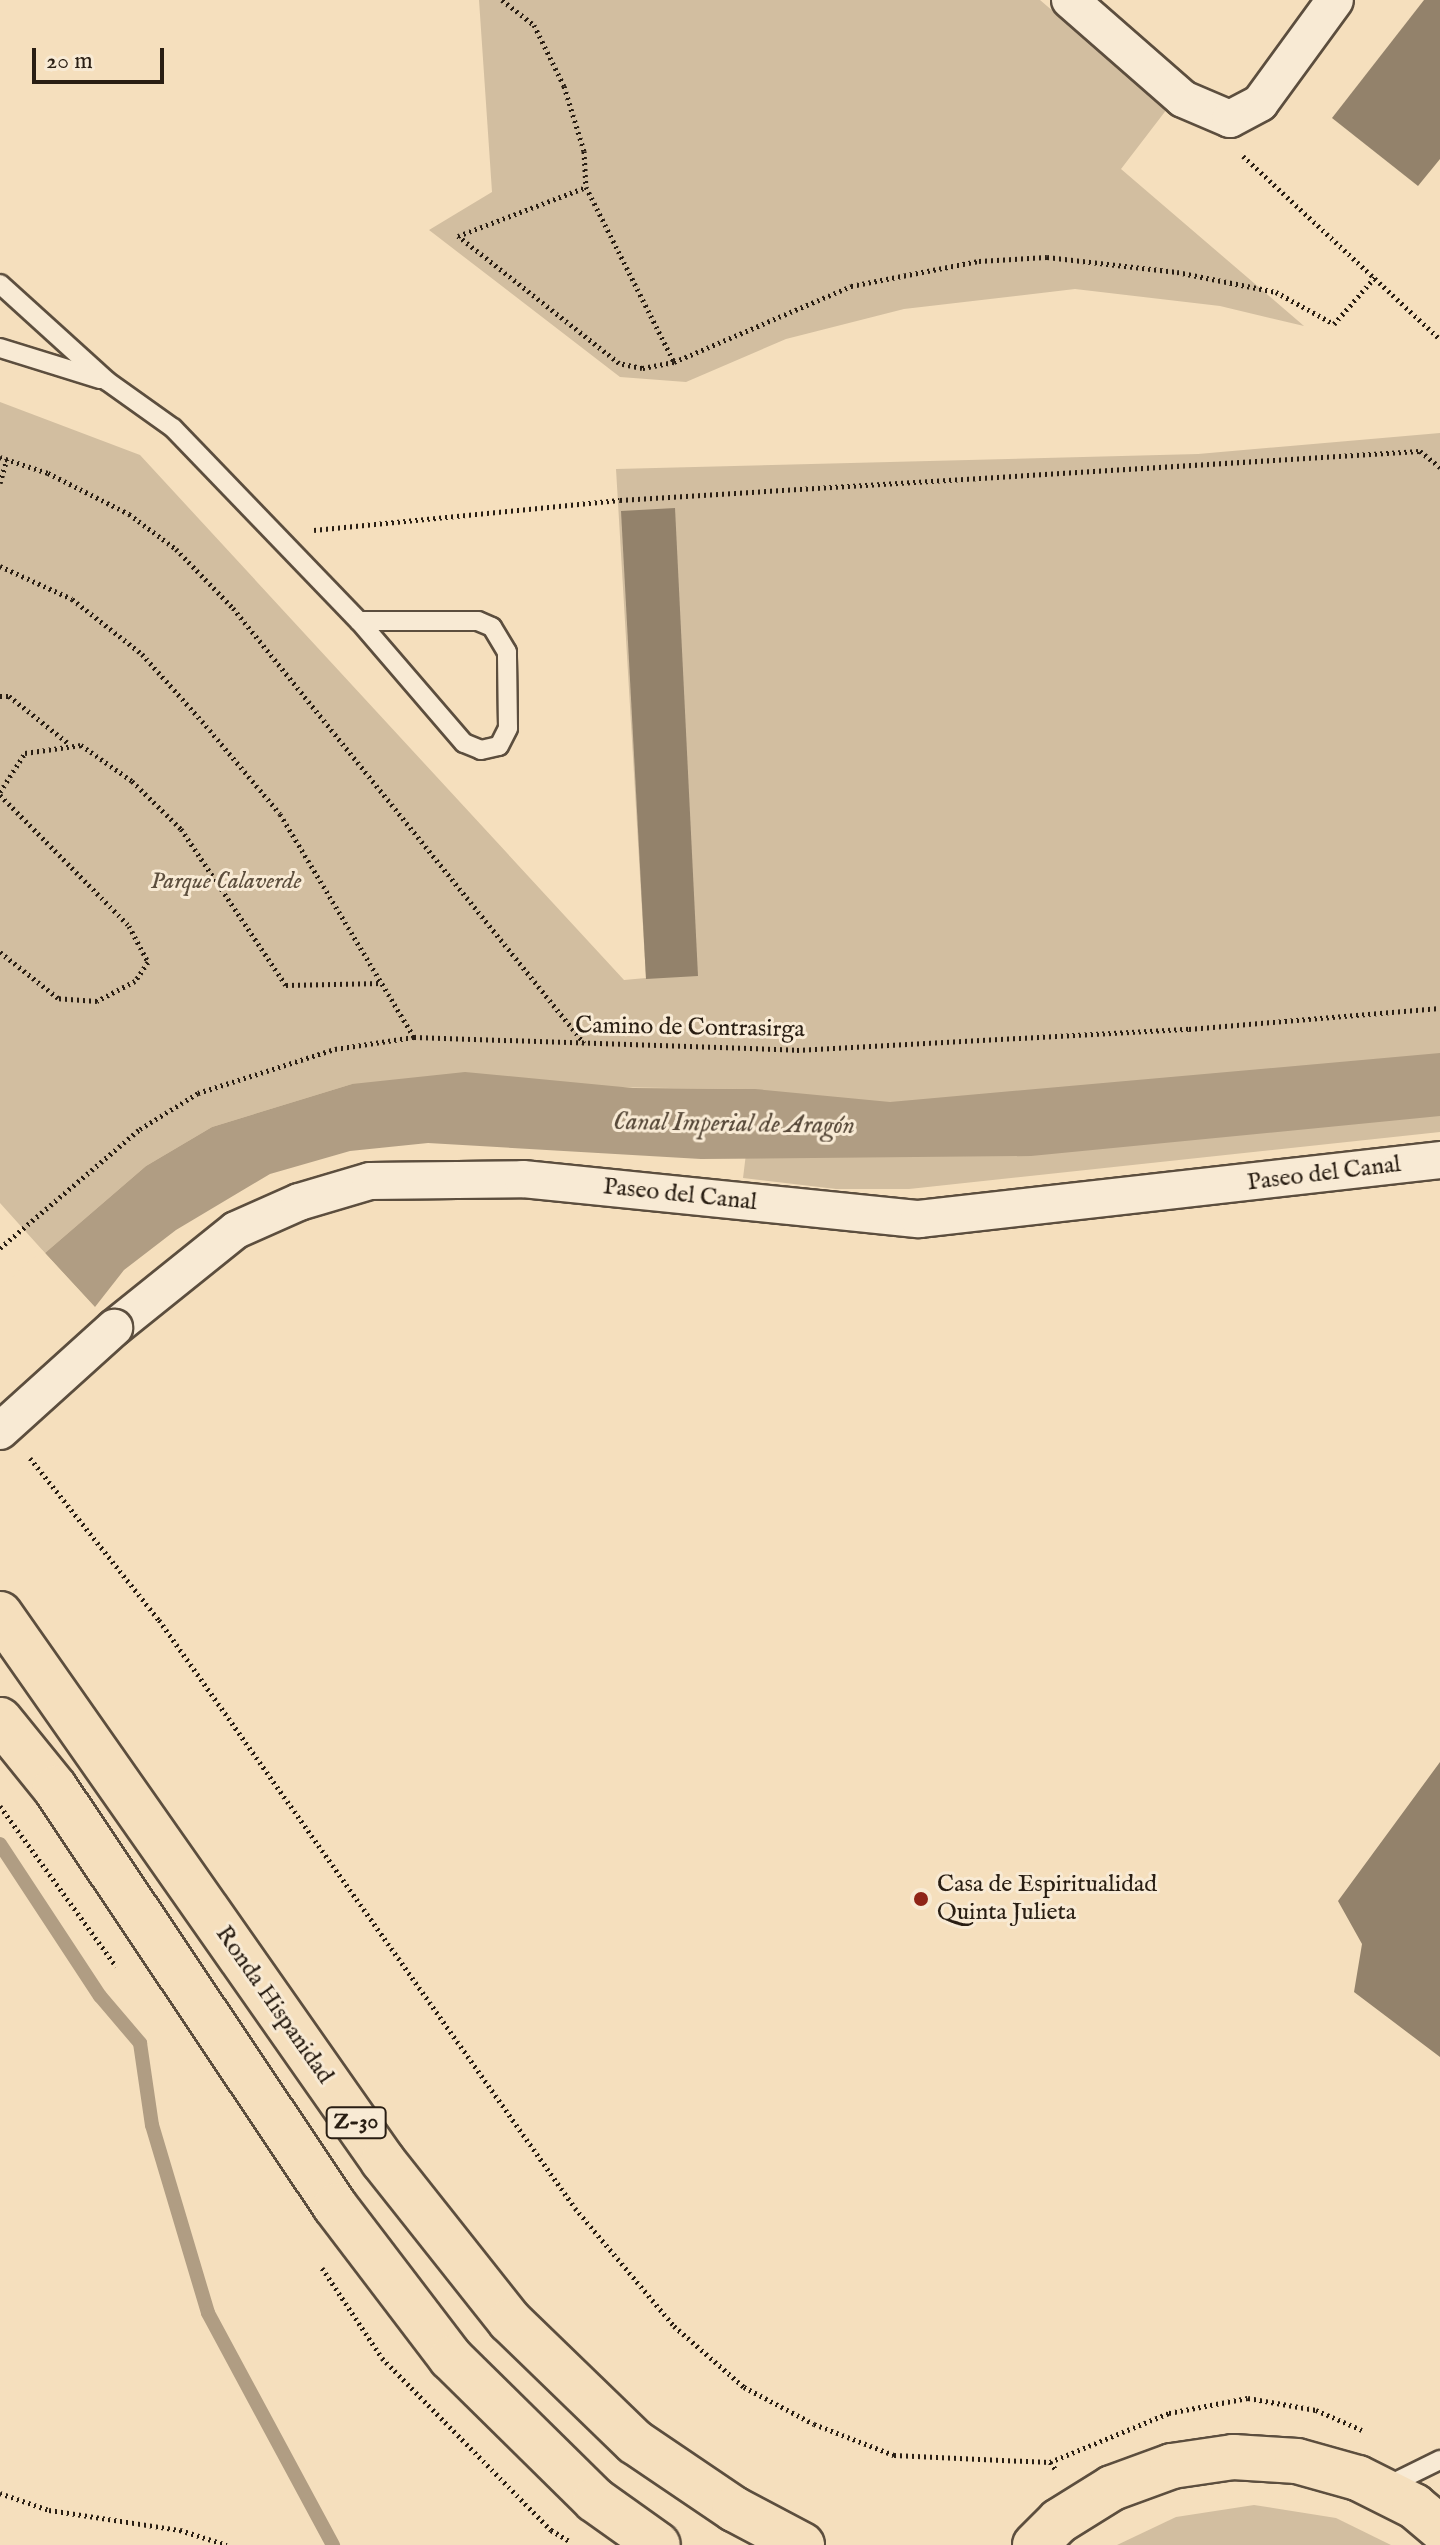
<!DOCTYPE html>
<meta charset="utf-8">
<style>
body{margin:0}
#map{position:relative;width:1440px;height:2545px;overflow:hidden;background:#f5dfbd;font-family:"IM FELL English",serif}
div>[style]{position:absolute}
.green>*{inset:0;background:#d2bea0}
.water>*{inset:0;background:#b09d83}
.pier>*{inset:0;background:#f5dfbd}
.stream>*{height:14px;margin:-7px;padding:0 7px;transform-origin:7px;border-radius:7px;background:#b09d83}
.building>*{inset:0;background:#93826b}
.path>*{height:5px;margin-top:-2.5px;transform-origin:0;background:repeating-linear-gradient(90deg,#291e13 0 2px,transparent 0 6px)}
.roads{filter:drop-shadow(2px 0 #5c4e3e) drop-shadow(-2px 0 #5c4e3e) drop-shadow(0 2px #5c4e3e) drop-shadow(0 -2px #5c4e3e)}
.service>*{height:18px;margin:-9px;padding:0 9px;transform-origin:9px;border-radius:9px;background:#f8ead4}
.minor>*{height:36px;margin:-18px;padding:0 18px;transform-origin:18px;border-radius:18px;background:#f8ead4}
.trunk>*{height:44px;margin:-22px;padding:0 22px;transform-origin:22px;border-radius:22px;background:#f5dfbd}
.bridges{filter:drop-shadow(2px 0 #5c4e3e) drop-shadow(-2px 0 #5c4e3e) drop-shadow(0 2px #5c4e3e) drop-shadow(0 -2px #5c4e3e)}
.minor-bridge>*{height:36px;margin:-18px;padding:0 18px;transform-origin:18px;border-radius:18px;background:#f8ead4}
.dots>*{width:22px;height:22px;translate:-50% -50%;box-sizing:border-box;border:4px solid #f8ead4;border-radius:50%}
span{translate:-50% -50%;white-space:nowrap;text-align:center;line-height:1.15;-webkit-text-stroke:6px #f8ead4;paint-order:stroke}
.shield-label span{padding:2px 6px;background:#f8ead4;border:2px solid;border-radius:6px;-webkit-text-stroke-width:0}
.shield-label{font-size:22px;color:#291e13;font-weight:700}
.park-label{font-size:24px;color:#5c4e3d;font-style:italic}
.street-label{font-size:24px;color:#291e13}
.poi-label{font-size:24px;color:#291e13}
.left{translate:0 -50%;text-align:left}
.water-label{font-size:26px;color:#584a3a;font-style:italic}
.scale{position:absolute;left:32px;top:48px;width:132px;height:36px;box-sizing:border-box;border:4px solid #291e13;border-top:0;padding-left:10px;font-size:24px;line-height:28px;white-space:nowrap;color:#291e13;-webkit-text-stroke:6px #f8ead4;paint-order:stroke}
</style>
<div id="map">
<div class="green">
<div style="clip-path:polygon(479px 0,1040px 0,1167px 109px,1121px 169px,1304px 326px,1220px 306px,1075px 289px,904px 309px,786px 339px,686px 382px,620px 377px,429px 230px,492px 192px)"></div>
<div style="clip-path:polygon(0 402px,140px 455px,624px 980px,646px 978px,616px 469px,1198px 454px,1440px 433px,1440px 1132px,909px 1189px,836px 1189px,743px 1178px,754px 1089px,352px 1084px,212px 1127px,146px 1166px,45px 1253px,0 1203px)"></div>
<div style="clip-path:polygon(1254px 2505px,1336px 2518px,1391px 2545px,1117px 2545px,1176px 2517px)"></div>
</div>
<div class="water">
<div style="clip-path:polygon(1440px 1053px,1440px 1116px,1031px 1156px,701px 1159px,428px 1143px,350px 1151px,270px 1174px,176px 1230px,124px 1270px,95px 1307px,45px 1253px,146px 1166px,212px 1127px,352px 1084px,465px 1072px,633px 1088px,755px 1089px,890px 1102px)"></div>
</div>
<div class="pier">
<div style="clip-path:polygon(42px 1250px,97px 1310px,0 1397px,0 1288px)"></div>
</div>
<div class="stream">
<div style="left:0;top:1844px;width:182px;rotate:56.7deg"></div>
<div style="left:100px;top:1996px;width:62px;rotate:49.6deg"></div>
<div style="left:140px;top:2043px;width:83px;rotate:81.7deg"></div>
<div style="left:152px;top:2125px;width:196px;rotate:73.4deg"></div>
<div style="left:208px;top:2313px;width:264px;rotate:61.7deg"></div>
</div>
<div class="building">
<div style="clip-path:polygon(1424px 0,1440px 0,1440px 159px,1418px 186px,1332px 118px)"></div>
<div style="clip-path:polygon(675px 508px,698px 976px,646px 979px,621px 511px)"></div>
<div style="clip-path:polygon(1440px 1762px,1440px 2057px,1354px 1992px,1362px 1944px,1338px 1901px)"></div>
</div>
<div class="path">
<div style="left:502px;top:0;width:41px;rotate:38deg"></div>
<div style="left:534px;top:25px;width:68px;rotate:63.8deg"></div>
<div style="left:564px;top:86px;width:68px;rotate:72.9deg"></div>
<div style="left:584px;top:151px;width:36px;rotate:87deg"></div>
<div style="left:1243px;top:156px;width:269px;rotate:42.9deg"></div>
<div style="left:674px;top:362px;width:33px;rotate:169deg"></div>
<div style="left:642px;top:368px;width:24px;rotate:-168deg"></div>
<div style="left:619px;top:363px;width:205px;rotate:-141.7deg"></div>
<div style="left:458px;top:236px;width:137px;rotate:-20.9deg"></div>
<div style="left:586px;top:187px;width:196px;rotate:63.3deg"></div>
<div style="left:674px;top:362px;width:193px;rotate:-23.2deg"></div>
<div style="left:851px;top:286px;width:130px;rotate:-11.1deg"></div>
<div style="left:979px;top:261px;width:68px;rotate:-3.4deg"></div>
<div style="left:1047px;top:257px;width:131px;rotate:6.6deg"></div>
<div style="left:1177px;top:272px;width:101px;rotate:11.4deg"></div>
<div style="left:1276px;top:292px;width:66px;rotate:28.9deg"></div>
<div style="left:1334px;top:324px;width:62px;rotate:-48.9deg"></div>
<div style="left:0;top:457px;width:51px;rotate:18.4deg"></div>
<div style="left:48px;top:473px;width:91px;rotate:26.8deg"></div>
<div style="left:129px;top:514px;width:59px;rotate:36.7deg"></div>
<div style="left:176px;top:549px;width:82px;rotate:46deg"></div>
<div style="left:233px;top:608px;width:559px;rotate:51.1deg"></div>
<div style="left:0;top:483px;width:25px;rotate:-74deg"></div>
<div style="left:314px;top:530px;width:307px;rotate:-5.6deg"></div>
<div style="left:620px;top:500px;width:801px;rotate:-3.5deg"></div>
<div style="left:1420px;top:451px;width:26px;rotate:39deg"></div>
<div style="left:0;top:566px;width:79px;rotate:24.6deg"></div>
<div style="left:72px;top:599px;width:89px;rotate:38.2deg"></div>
<div style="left:142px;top:654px;width:90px;rotate:48.2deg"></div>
<div style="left:202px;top:721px;width:121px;rotate:50deg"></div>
<div style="left:280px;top:814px;width:260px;rotate:59deg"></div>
<div style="left:0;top:696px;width:9px"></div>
<div style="left:9px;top:696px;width:75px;rotate:38.5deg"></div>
<div style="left:0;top:792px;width:46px;rotate:-57.3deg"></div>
<div style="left:25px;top:753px;width:57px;rotate:-8.1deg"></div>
<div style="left:81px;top:745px;width:62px;rotate:35.2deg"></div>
<div style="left:132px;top:781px;width:69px;rotate:44.4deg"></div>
<div style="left:181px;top:829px;width:188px;rotate:56.1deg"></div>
<div style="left:286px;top:985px;width:96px;rotate:-1.2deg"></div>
<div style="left:0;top:795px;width:184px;rotate:45.4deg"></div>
<div style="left:129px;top:926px;width:41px;rotate:62.2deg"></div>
<div style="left:148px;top:962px;width:23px;rotate:124deg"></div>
<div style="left:135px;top:981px;width:43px;rotate:152.2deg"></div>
<div style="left:97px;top:1001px;width:39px;rotate:-176deg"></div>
<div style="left:58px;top:998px;width:74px;rotate:-141.6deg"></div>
<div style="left:0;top:1248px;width:184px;rotate:-40.4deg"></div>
<div style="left:140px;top:1129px;width:68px;rotate:-31.8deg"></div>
<div style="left:198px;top:1093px;width:144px;rotate:-17.8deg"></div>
<div style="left:335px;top:1049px;width:80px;rotate:-8.6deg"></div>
<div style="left:414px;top:1037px;width:383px;rotate:1.9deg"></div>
<div style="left:797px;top:1050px;width:393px;rotate:-3.1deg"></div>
<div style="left:1189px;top:1029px;width:252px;rotate:-4.8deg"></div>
<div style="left:30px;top:1458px;width:207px;rotate:51.5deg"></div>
<div style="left:159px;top:1620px;width:720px;rotate:54.72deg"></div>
<div style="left:575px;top:2208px;width:154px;rotate:50deg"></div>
<div style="left:674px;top:2326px;width:93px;rotate:41.1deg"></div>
<div style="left:744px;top:2387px;width:79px;rotate:27.9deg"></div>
<div style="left:814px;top:2424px;width:86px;rotate:21.2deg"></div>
<div style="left:894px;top:2455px;width:156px;rotate:2.6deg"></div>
<div style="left:1050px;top:2462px;width:10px;rotate:53deg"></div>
<div style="left:0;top:1806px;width:198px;rotate:54.1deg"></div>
<div style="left:322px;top:2268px;width:108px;rotate:56.3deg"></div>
<div style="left:382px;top:2358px;width:241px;rotate:45.5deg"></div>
<div style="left:551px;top:2530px;width:21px;rotate:31deg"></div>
<div style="left:1050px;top:2462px;width:129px;rotate:-22.4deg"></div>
<div style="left:1169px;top:2413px;width:80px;rotate:-10.8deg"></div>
<div style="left:1248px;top:2398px;width:69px;rotate:10deg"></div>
<div style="left:1316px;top:2410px;width:50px;rotate:23.5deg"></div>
<div style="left:0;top:2493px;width:52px;rotate:19.1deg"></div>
<div style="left:49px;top:2510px;width:133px;rotate:8.7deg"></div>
<div style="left:180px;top:2530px;width:49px;rotate:17.7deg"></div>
</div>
<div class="roads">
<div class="service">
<div style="left:0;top:284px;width:144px;rotate:42.2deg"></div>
<div style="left:107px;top:381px;width:81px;rotate:35.5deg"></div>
<div style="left:173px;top:428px;width:268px;rotate:46.1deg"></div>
<div style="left:359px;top:621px;width:161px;rotate:49.3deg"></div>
<div style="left:464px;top:743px;width:18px;rotate:22deg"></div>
<div style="left:481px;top:750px;width:18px;rotate:-13deg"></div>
<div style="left:499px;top:746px;width:20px;rotate:-63deg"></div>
<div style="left:508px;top:728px;width:76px;rotate:-90.8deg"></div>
<div style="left:507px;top:652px;width:29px;rotate:-121deg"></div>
<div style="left:492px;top:627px;width:15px;rotate:-157deg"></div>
<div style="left:478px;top:621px;width:119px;rotate:180deg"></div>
<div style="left:0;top:348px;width:105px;rotate:17.2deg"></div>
<div style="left:1383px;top:2488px;width:64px;rotate:-26.2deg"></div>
</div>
<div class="minor">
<div style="left:1070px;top:0;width:150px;rotate:41.2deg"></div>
<div style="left:1183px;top:99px;width:51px;rotate:23.1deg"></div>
<div style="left:1230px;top:119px;width:34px;rotate:-28deg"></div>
<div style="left:1260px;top:103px;width:127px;rotate:-53.9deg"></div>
<div style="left:114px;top:1328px;width:156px;rotate:-38.8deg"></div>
<div style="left:236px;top:1230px;width:69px;rotate:-24deg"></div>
<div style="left:299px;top:1202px;width:74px;rotate:-16.5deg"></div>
<div style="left:370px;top:1181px;width:153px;rotate:-0.7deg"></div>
<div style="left:523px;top:1179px;width:398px;rotate:5.8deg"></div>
<div style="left:919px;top:1219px;width:524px;rotate:-6.46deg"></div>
</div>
<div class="trunk">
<div style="left:0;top:1614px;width:668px;rotate:55deg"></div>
<div style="left:383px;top:2161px;width:204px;rotate:51.6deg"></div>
<div style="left:510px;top:2321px;width:174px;rotate:44.1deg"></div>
<div style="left:635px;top:2442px;width:120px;rotate:34.1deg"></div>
<div style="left:734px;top:2509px;width:77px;rotate:27.9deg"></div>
<div style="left:0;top:1720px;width:87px;rotate:51deg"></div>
<div style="left:55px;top:1788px;width:503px;rotate:56.18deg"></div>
<div style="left:335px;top:2206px;width:191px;rotate:52.7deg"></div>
<div style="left:451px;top:2358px;width:202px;rotate:44.6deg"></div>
<div style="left:595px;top:2500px;width:77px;rotate:35.5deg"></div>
<div style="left:1035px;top:2545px;width:34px;rotate:-45deg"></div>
<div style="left:1059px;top:2521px;width:62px;rotate:-31.9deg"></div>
<div style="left:1112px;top:2488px;width:64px;rotate:-20.1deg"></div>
<div style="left:1172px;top:2466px;width:62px;rotate:-8.4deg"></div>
<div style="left:1233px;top:2457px;width:64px;rotate:3.6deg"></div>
<div style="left:1297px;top:2461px;width:63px;rotate:15.6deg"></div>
<div style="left:1358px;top:2478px;width:63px;rotate:26.6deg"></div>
<div style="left:1414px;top:2506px;width:34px;rotate:40deg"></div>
</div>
</div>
<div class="bridges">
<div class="minor-bridge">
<div style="left:0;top:1431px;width:154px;rotate:-42.1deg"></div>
</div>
</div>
<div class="dots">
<div style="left:921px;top:1899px;background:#8f2418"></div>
</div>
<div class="shield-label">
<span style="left:356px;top:2123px">Z-30</span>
</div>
<div class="park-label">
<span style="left:226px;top:882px">Parque Calaverde</span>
</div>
<div class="street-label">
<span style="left:690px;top:1028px;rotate:1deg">Camino de Contrasirga</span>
<span style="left:1324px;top:1174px;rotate:-7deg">Paseo del Canal</span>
<span style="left:680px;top:1195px;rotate:6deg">Paseo del Canal</span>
<span style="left:274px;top:2005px;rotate:55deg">Ronda Hispanidad</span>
</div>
<div class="poi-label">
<span class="left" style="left:937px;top:1899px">Casa de Espiritualidad<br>Quinta Julieta</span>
</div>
<div class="water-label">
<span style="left:734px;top:1124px;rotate:1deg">Canal Imperial de Aragón</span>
</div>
<div class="scale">20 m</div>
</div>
